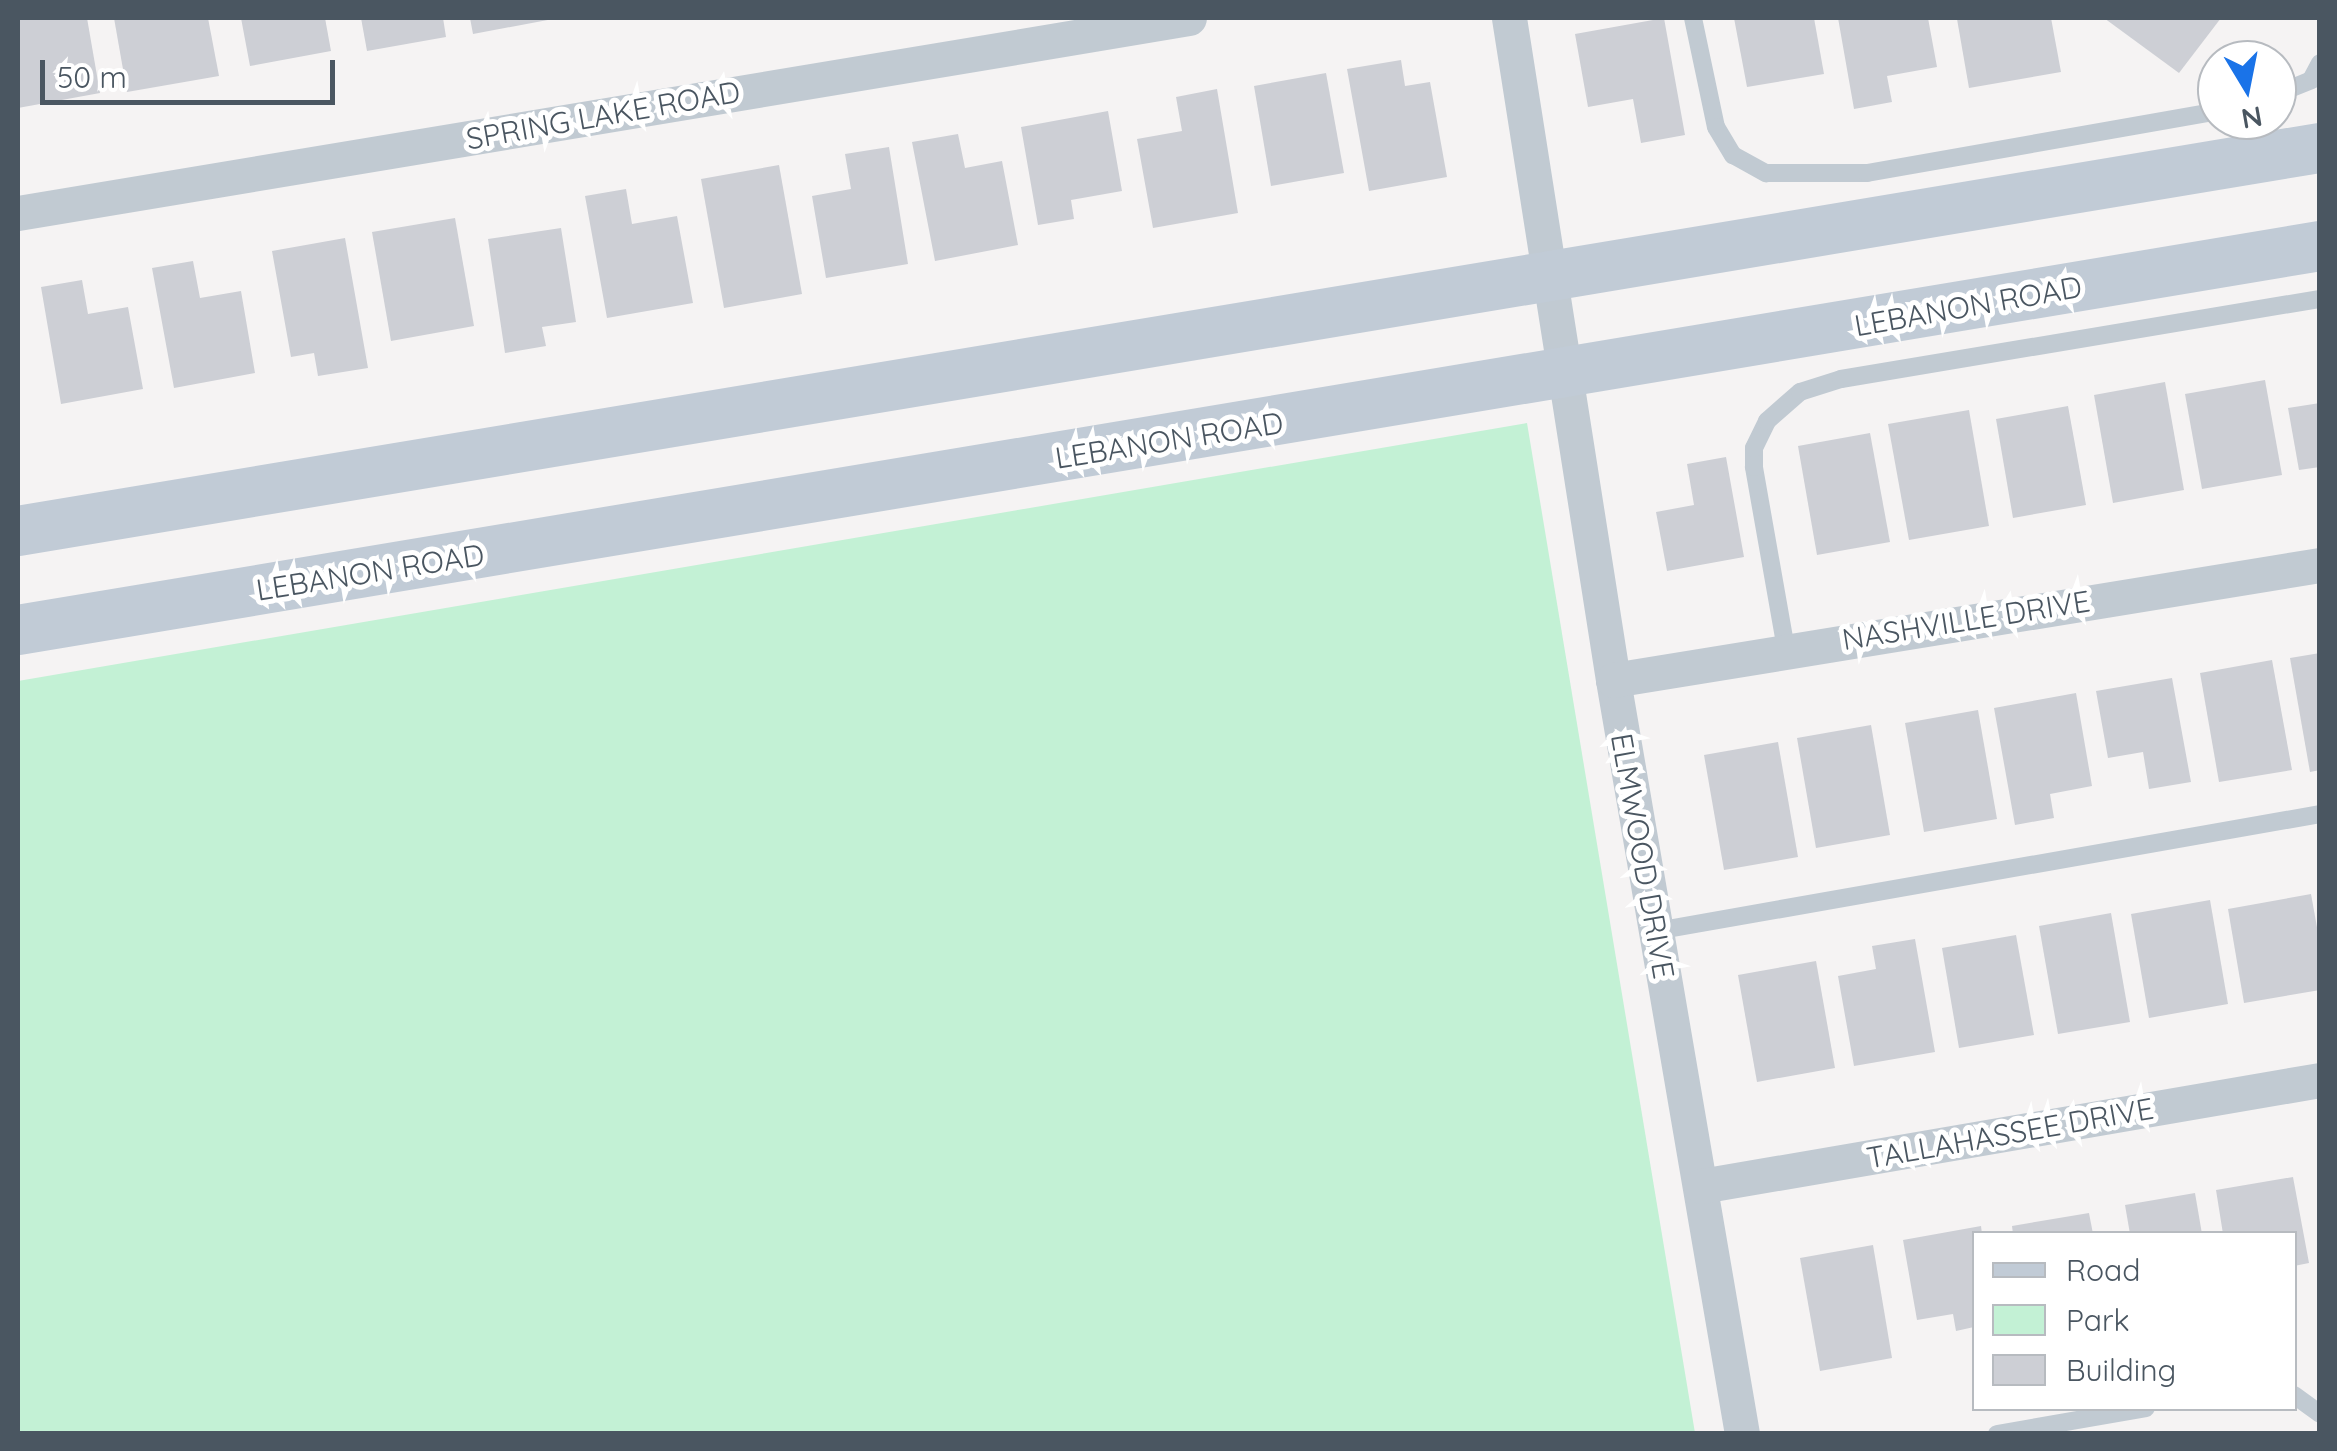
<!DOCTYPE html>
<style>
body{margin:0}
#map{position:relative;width:2337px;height:1451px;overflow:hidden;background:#f5f3f3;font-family:Quicksand,sans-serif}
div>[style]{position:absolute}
.green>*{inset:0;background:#c3f1d5}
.building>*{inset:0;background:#cdcfd5}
.lane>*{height:18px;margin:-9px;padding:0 9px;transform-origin:9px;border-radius:9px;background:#c1cad2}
.street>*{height:35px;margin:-17.5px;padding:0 17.5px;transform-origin:17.5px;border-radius:17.5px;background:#c1cad2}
.secondary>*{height:50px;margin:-25px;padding:0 25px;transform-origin:25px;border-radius:25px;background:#c1cbd6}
span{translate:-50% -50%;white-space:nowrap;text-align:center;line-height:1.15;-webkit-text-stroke:10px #fff;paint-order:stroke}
.street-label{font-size:30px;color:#4a5661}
.frame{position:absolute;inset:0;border:20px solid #4a5661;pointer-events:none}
.legend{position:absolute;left:1972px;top:1231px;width:325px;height:180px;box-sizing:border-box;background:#fff;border:2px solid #b7bbc0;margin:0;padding:12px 18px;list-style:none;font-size:30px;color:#4a5661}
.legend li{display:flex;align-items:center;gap:20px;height:50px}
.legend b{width:50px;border:2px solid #b7bbc0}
.north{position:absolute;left:2197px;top:40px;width:100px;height:100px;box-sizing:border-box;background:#fff;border:2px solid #b7bbc0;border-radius:50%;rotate:170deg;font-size:28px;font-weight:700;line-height:40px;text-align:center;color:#4a5661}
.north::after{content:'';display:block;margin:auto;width:35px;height:45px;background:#1a73e8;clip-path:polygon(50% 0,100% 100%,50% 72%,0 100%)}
.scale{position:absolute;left:40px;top:60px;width:295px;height:45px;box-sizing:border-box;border:5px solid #4a5661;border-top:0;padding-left:12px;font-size:30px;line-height:35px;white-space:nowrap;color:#4a5661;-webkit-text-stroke:8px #fff;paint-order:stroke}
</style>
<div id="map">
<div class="green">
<div style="clip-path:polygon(1527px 423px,1695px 1433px,18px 1433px,18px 681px)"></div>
</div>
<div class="building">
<div style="clip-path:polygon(18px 18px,87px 18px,100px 93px,18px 108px)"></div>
<div style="clip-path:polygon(114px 18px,208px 18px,219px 76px,127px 92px)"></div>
<div style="clip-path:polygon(241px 18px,325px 18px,331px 51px,250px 66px)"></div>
<div style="clip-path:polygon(361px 18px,443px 18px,446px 37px,367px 51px)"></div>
<div style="clip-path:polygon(470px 18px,553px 18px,553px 19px,473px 34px)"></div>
<div style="clip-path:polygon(1664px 18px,1685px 135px,1641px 143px,1633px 99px,1588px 107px,1575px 34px)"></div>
<div style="clip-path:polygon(1734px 18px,1814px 18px,1824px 74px,1747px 87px)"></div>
<div style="clip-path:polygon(1838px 18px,1928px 18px,1937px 67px,1887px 76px,1892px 102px,1854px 109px)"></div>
<div style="clip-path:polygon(2051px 18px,2061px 72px,1969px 88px,1957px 19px)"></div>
<div style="clip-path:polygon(2104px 18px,2221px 18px,2179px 73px)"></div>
<div style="clip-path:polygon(1401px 60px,1405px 86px,1430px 82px,1447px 177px,1369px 191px,1347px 69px)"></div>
<div style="clip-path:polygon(1326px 73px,1344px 173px,1271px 186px,1254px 86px)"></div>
<div style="clip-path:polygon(1217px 89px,1238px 213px,1153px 228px,1137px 139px,1182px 131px,1176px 97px)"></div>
<div style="clip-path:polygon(1108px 111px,1122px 191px,1071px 200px,1074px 219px,1038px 225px,1021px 127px)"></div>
<div style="clip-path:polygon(958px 134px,965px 168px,1002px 161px,1018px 245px,935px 261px,912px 142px)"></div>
<div style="clip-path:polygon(889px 147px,908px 264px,826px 278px,812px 196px,851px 189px,845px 154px)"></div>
<div style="clip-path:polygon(779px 165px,802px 294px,724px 308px,701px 179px)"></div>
<div style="clip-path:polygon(626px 189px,632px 224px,677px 216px,693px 303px,607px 318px,585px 196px)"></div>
<div style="clip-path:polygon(455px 218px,474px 326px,391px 341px,372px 232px)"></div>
<div style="clip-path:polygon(561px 228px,576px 322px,542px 327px,546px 346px,505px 353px,488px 239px)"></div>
<div style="clip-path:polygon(345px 238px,368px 368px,318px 376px,314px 353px,291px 357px,272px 251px)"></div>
<div style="clip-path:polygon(193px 261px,200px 298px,241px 291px,255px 373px,174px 388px,152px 268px)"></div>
<div style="clip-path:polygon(82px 280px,88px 314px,128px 307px,143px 389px,61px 404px,41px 287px)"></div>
<div style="clip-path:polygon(2265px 380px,2282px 475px,2202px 489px,2185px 394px)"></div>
<div style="clip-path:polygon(2165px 382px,2184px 490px,2113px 503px,2094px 395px)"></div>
<div style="clip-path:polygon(2320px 403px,2320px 467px,2299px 470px,2288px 408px)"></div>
<div style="clip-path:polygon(2068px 406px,2086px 505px,2013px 518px,1996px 419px)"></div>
<div style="clip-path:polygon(1969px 410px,1989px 526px,1909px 540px,1888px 424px)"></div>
<div style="clip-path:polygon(1870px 433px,1890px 542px,1817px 555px,1798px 446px)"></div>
<div style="clip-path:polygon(1726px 457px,1744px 557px,1667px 571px,1656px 512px,1694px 505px,1687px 464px)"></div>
<div style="clip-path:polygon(2320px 653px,2320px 770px,2310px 772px,2290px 658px)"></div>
<div style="clip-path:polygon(2272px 660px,2292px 770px,2219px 782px,2200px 673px)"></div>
<div style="clip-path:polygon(2172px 678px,2191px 782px,2149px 789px,2143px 752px,2108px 758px,2096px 691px)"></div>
<div style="clip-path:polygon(2076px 693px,2092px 786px,2050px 794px,2054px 818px,2015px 825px,1994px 708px)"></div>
<div style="clip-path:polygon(1978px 710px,1997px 819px,1924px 832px,1905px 723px)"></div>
<div style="clip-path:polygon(1871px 725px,1890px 835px,1816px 848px,1797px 738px)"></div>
<div style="clip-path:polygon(1778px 742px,1798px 857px,1724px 870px,1704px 755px)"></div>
<div style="clip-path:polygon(2311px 894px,2320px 944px,2320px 990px,2244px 1003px,2228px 909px)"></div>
<div style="clip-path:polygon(2210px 900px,2228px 1004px,2149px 1018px,2131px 914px)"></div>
<div style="clip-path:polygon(2111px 913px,2130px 1022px,2058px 1034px,2039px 926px)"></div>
<div style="clip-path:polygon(2016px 935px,2034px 1035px,1959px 1048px,1942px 948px)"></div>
<div style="clip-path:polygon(1915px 939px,1935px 1052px,1854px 1066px,1838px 976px,1876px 969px,1872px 946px)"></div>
<div style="clip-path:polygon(1816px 961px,1835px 1068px,1757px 1082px,1738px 975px)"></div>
<div style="clip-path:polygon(2293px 1177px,2309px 1263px,2294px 1266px,2294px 1234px,2223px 1234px,2216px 1190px)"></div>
<div style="clip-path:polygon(2195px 1193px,2202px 1234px,2130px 1234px,2125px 1205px)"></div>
<div style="clip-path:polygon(2089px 1213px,2093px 1234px,2013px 1234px,2012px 1226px)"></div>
<div style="clip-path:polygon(1981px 1226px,1982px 1234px,1974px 1234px,1974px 1327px,1956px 1331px,1953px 1314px,1917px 1320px,1903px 1240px)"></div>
<div style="clip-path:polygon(1873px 1245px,1892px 1358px,1820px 1371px,1800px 1258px)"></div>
</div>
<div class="lane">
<div style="left:1693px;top:18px;width:111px;rotate:78.1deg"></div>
<div style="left:1716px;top:127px;width:33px;rotate:59deg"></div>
<div style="left:1733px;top:155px;width:38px;rotate:29deg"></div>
<div style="left:1766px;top:173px;width:101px"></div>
<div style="left:1867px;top:173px;width:355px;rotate:-10deg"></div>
<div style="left:2277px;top:94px;width:37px;rotate:-22deg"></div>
<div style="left:2311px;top:80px;width:19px;rotate:-62deg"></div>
<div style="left:1786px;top:649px;width:185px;rotate:-100deg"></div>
<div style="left:1754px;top:467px;width:19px;rotate:-90deg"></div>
<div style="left:1754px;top:448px;width:30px;rotate:-64deg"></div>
<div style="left:1767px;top:421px;width:44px;rotate:-41.3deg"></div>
<div style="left:1800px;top:392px;width:43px;rotate:-17.6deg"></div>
<div style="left:1841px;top:379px;width:486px;rotate:-9.5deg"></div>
<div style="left:1656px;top:931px;width:674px;rotate:-9.99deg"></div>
<div style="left:2294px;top:1395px;width:32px;rotate:36deg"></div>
<div style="left:1997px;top:1434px;width:151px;rotate:-9.9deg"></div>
</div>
<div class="street">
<div style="left:1509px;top:18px;width:670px;rotate:81.07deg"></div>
<div style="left:1613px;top:680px;width:765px;rotate:80.29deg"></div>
<div style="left:18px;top:213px;width:1187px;rotate:-9.45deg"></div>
<div style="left:1613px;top:680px;width:716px;rotate:-9.24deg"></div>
<div style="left:1701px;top:1186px;width:628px;rotate:-9.72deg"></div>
</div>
<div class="secondary">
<div style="left:18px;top:531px;width:2334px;rotate:-9.45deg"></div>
<div style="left:18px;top:630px;width:2334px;rotate:-9.47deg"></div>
</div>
<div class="street-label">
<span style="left:603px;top:115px;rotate:-10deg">SPRING LAKE ROAD</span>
<span style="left:1968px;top:306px;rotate:-10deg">LEBANON ROAD</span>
<span style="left:1169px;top:440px;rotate:-9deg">LEBANON ROAD</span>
<span style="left:370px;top:572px;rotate:-9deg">LEBANON ROAD</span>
<span style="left:1966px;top:620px;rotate:-9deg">NASHVILLE DRIVE</span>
<span style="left:1643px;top:856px;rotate:80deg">ELMWOOD DRIVE</span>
<span style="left:2010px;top:1133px;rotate:-10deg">TALLAHASSEE DRIVE</span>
</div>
<div class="frame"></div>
<ul class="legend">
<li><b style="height:12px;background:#c1cbd6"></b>Road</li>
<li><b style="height:28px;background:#c3f1d5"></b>Park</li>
<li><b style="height:28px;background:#cdcfd5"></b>Building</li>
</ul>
<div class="north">N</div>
<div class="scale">50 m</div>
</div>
